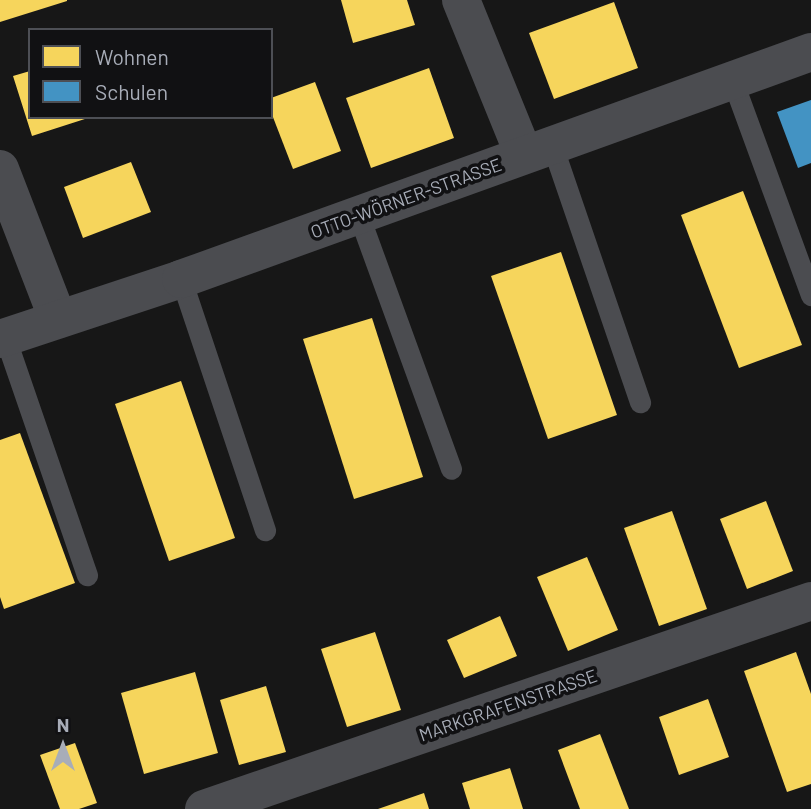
<!DOCTYPE html>
<meta charset="utf-8">
<style>
body{margin:0}
#map{position:relative;width:811px;height:809px;overflow:hidden;background:#171717;font-family:Barlow,sans-serif}
div>[style]{position:absolute}
.homes>*{inset:0;background:#f6d55c}
.schools>*{inset:0;background:#4393c3}
.service>*{height:21px;margin:-10.5px;padding:0 10.5px;transform-origin:10.5px;border-radius:10.5px;background:#4b4c50}
.minor>*{height:38px;margin:-19px;padding:0 19px;transform-origin:19px;border-radius:19px;background:#4b4c50}
span{translate:-50% -50%;white-space:nowrap;text-align:center;line-height:1.15;-webkit-text-stroke:7px #111113;paint-order:stroke}
.street-label{font-size:18px;color:#a8adb8}
.legend{position:absolute;left:28px;top:28px;width:245px;height:91px;box-sizing:border-box;background:#111113;border:2px solid #4d4f55;margin:0;padding:9px 12px;list-style:none;font-size:21px;color:#a8adb8}
.legend li{display:flex;align-items:center;gap:14px;height:35px}
.legend b{width:35px;border:2px solid #4d4f55}
.north{position:absolute;left:28px;top:711px;width:70px;height:70px;-webkit-text-stroke:5px #111113;paint-order:stroke;rotate:0deg;font-size:19px;font-weight:700;line-height:28px;text-align:center;color:#a8adb8}
.north::after{content:'';display:block;margin:auto;width:24px;height:32px;background:#a8adb8;clip-path:polygon(50% 0,100% 100%,50% 72%,0 100%)}
</style>
<div id="map">
<div class="homes">
<div style="clip-path:polygon(0 0,67px 0,67px 1px,0 22px)"></div>
<div style="clip-path:polygon(341px 0,407px 0,415px 25px,353px 43px)"></div>
<div style="clip-path:polygon(614px 2px,638px 68px,554px 99px,529px 33px)"></div>
<div style="clip-path:polygon(429px 68px,454px 138px,371px 168px,346px 98px)"></div>
<div style="clip-path:polygon(30px 71px,30px 117px,88px 118px,32px 136px,13px 76px)"></div>
<div style="clip-path:polygon(315px 82px,341px 151px,293px 169px,271px 112px,271px 98px)"></div>
<div style="clip-path:polygon(131px 162px,151px 212px,83px 238px,64px 187px)"></div>
<div style="clip-path:polygon(743px 191px,802px 345px,739px 368px,681px 215px)"></div>
<div style="clip-path:polygon(561px 252px,617px 415px,548px 439px,491px 276px)"></div>
<div style="clip-path:polygon(372px 318px,423px 477px,354px 499px,303px 339px)"></div>
<div style="clip-path:polygon(181px 381px,235px 538px,169px 561px,115px 404px)"></div>
<div style="clip-path:polygon(20px 433px,75px 583px,4px 609px,0 597px,0 440px)"></div>
<div style="clip-path:polygon(766px 501px,793px 571px,747px 589px,720px 519px)"></div>
<div style="clip-path:polygon(672px 511px,707px 609px,659px 626px,624px 528px)"></div>
<div style="clip-path:polygon(587px 557px,618px 630px,568px 651px,537px 577px)"></div>
<div style="clip-path:polygon(500px 616px,517px 656px,464px 678px,447px 640px)"></div>
<div style="clip-path:polygon(375px 632px,401px 710px,347px 727px,321px 649px)"></div>
<div style="clip-path:polygon(796px 652px,811px 694px,811px 784px,787px 792px,744px 671px)"></div>
<div style="clip-path:polygon(195px 672px,218px 753px,144px 774px,121px 693px)"></div>
<div style="clip-path:polygon(266px 686px,286px 752px,239px 765px,220px 700px)"></div>
<div style="clip-path:polygon(708px 699px,729px 757px,679px 775px,659px 717px)"></div>
<div style="clip-path:polygon(600px 734px,629px 809px,580px 809px,558px 750px)"></div>
<div style="clip-path:polygon(75px 743px,97px 803px,79px 809px,60px 809px,40px 755px)"></div>
<div style="clip-path:polygon(510px 768px,523px 809px,470px 809px,462px 783px)"></div>
<div style="clip-path:polygon(424px 793px,429px 809px,378px 809px)"></div>
</div>
<div class="schools">
<div style="clip-path:polygon(811px 100px,811px 163px,798px 168px,777px 112px)"></div>
</div>
<div class="service">
<div style="left:733px;top:82px;width:227px;rotate:69.9deg"></div>
<div style="left:552px;top:145px;width:272px;rotate:71.1deg"></div>
<div style="left:359px;top:216px;width:269px;rotate:70deg"></div>
<div style="left:181px;top:279px;width:265px;rotate:71.5deg"></div>
<div style="left:5px;top:337px;width:252px;rotate:71deg"></div>
</div>
<div class="minor">
<div style="left:461px;top:0;width:167px;rotate:67.9deg"></div>
<div style="left:0;top:169px;width:161px;rotate:68.9deg"></div>
<div style="left:0;top:339px;width:191px;rotate:-18.3deg"></div>
<div style="left:181px;top:279px;width:670px;rotate:-19.81deg"></div>
<div style="left:204px;top:809px;width:642px;rotate:-18.91deg"></div>
</div>
<div class="street-label">
<span style="left:406px;top:198px;rotate:-20deg">OTTO-WÖRNER-STRASSE</span>
<span style="left:508px;top:705px;rotate:-19deg">MARKGRAFENSTRASSE</span>
</div>
<ul class="legend">
<li><b style="height:19px;background:#f6d55c"></b>Wohnen</li>
<li><b style="height:19px;background:#4393c3"></b>Schulen</li>
</ul>
<div class="north">N</div>
</div>
